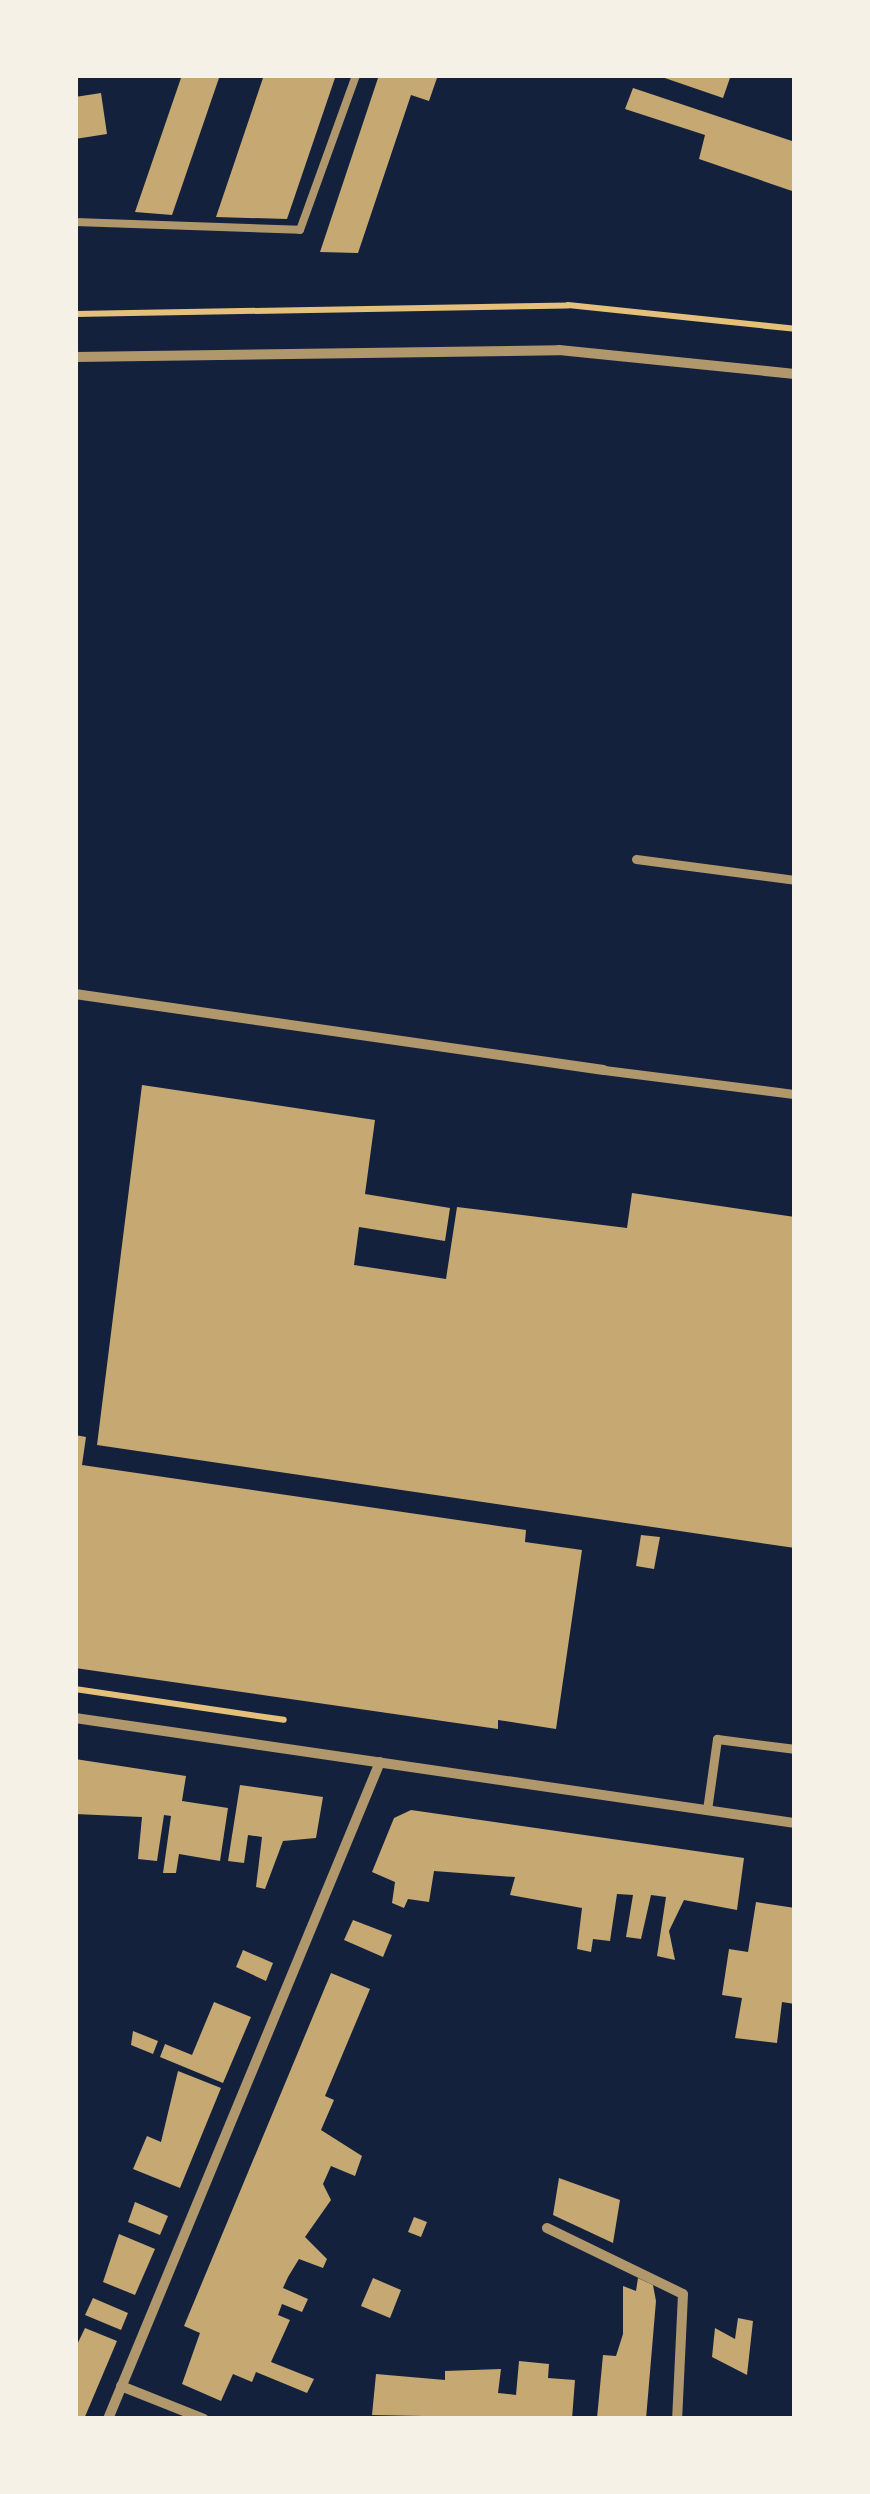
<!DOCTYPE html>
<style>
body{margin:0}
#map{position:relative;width:870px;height:2494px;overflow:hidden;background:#14213d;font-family:"Source Sans 3",sans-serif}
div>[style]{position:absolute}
.building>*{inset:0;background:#c6a872}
.path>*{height:6px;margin:-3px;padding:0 3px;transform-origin:3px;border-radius:3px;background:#e5c07b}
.service>*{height:8px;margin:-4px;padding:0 4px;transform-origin:4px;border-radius:4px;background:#b1986c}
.pedestrian>*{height:9px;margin:-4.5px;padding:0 4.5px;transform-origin:4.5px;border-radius:4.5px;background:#b1986c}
.minor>*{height:10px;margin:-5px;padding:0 5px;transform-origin:5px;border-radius:5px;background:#b1986c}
span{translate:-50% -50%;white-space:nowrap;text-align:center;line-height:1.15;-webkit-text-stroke:10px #f6f1e7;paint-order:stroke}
.frame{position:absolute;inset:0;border:78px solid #f6f1e7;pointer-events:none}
</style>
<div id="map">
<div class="building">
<div style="clip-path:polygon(182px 75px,220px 75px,172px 215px,135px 212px)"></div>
<div style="clip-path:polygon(264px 75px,336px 75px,287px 219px,216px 217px)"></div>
<div style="clip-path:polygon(379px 75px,438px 75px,429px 101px,411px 95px,358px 253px,320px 252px)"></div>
<div style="clip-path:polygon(656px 75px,731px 75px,723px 98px)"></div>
<div style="clip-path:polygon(633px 88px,795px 142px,795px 192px,699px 159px,705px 135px,625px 109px)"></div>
<div style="clip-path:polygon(101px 93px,107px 134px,75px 139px,75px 97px)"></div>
<div style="clip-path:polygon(142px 1085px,375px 1120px,365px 1194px,450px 1208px,445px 1241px,359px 1227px,354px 1265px,446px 1279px,457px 1207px,627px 1228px,632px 1193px,795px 1217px,795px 1548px,97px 1445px)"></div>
<div style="clip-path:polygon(75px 1435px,86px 1437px,82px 1465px,526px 1530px,525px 1542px,582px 1550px,556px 1729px,498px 1720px,498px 1729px,75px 1668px)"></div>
<div style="clip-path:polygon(641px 1535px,660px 1537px,654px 1569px,636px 1566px)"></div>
<div style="clip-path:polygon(75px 1759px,186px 1776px,182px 1801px,228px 1808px,220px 1861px,179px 1854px,176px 1873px,163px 1873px,171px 1816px,164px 1815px,157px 1861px,138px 1859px,142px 1817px,75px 1814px)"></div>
<div style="clip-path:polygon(240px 1785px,323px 1797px,316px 1838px,283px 1841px,265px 1889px,256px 1887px,262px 1837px,248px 1835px,244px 1863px,228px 1861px)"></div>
<div style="clip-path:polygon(411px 1810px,744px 1858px,737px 1910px,684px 1900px,669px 1931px,675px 1960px,657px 1956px,666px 1897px,651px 1895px,641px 1939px,626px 1937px,633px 1895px,617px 1894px,610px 1941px,593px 1939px,591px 1952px,577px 1949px,582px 1908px,510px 1895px,515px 1877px,434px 1871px,429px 1902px,408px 1899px,404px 1908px,392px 1903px,395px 1882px,372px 1872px,394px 1818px)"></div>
<div style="clip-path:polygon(756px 1902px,795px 1908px,795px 2004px,782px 2002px,777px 2043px,735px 2038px,742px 1998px,722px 1995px,729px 1949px,748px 1952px)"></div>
<div style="clip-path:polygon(353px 1920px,392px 1935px,383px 1957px,344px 1940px)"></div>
<div style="clip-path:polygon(243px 1950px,273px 1963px,266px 1981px,236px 1967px)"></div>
<div style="clip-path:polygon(331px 1973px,370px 1989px,325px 2096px,334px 2100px,321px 2130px,362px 2156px,355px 2176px,331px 2166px,323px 2184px,331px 2200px,305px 2237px,327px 2259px,323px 2268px,299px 2259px,288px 2277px,283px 2288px,308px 2299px,302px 2312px,282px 2304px,278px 2315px,290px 2320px,271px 2362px,314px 2379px,307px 2393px,256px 2372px,252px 2382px,233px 2374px,221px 2401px,182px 2384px,200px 2333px,184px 2326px)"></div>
<div style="clip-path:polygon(214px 2002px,251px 2017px,223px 2083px,160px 2057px,165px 2044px,192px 2055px)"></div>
<div style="clip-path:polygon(133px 2031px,158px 2041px,153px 2054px,131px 2045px)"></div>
<div style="clip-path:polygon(178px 2071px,221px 2088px,180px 2188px,133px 2169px,147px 2136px,161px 2142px)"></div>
<div style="clip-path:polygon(559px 2178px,620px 2200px,613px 2243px,553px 2215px)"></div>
<div style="clip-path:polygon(135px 2202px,168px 2216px,160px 2235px,128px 2222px)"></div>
<div style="clip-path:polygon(414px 2217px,427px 2222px,421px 2237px,408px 2232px)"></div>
<div style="clip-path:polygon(119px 2234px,155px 2249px,135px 2295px,103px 2282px)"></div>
<div style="clip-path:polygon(373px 2278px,401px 2290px,390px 2318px,361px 2306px)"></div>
<div style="clip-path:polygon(638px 2278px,653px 2285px,656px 2301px,646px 2419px,597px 2418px,603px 2355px,616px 2356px,623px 2334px,623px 2286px,636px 2291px)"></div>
<div style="clip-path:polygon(93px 2298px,128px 2313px,121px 2330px,85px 2315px)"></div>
<div style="clip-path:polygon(738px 2318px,753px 2321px,747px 2375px,712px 2357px,715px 2328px,735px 2339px)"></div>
<div style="clip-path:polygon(85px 2328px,117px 2341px,84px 2419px,75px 2419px,75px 2349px)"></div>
<div style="clip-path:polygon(519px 2361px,549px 2364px,548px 2378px,575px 2380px,572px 2419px,372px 2415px,376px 2374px,445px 2380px,445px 2371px,501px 2369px,498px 2393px,516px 2395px)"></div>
</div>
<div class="path">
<div style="left:75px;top:314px;width:493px;rotate:-1deg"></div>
<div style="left:568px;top:305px;width:228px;rotate:6deg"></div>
<div style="left:75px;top:1689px;width:211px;rotate:8.4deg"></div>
</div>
<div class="service">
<div style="left:75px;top:222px;width:225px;rotate:2deg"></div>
<div style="left:300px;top:230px;width:165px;rotate:-70.1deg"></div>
</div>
<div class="pedestrian">
<div style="left:636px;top:859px;width:160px;rotate:7.5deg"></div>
<div style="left:604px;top:1070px;width:193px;rotate:7.2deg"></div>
<div style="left:707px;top:1810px;width:72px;rotate:-82deg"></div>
<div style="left:717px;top:1739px;width:79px;rotate:7.3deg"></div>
</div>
<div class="minor">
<div style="left:75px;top:357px;width:484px;rotate:-0.8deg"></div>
<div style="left:559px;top:350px;width:237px;rotate:5.8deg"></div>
<div style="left:75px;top:994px;width:534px;rotate:8.18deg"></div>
<div style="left:75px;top:1718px;width:728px;rotate:8.3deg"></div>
<div style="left:547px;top:2228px;width:151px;rotate:25.9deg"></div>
<div style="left:683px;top:2294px;width:125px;rotate:92.7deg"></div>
<div style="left:121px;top:2386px;width:89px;rotate:21.7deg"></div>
<div style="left:108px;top:2419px;width:711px;rotate:-67.51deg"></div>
</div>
<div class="frame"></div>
</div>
